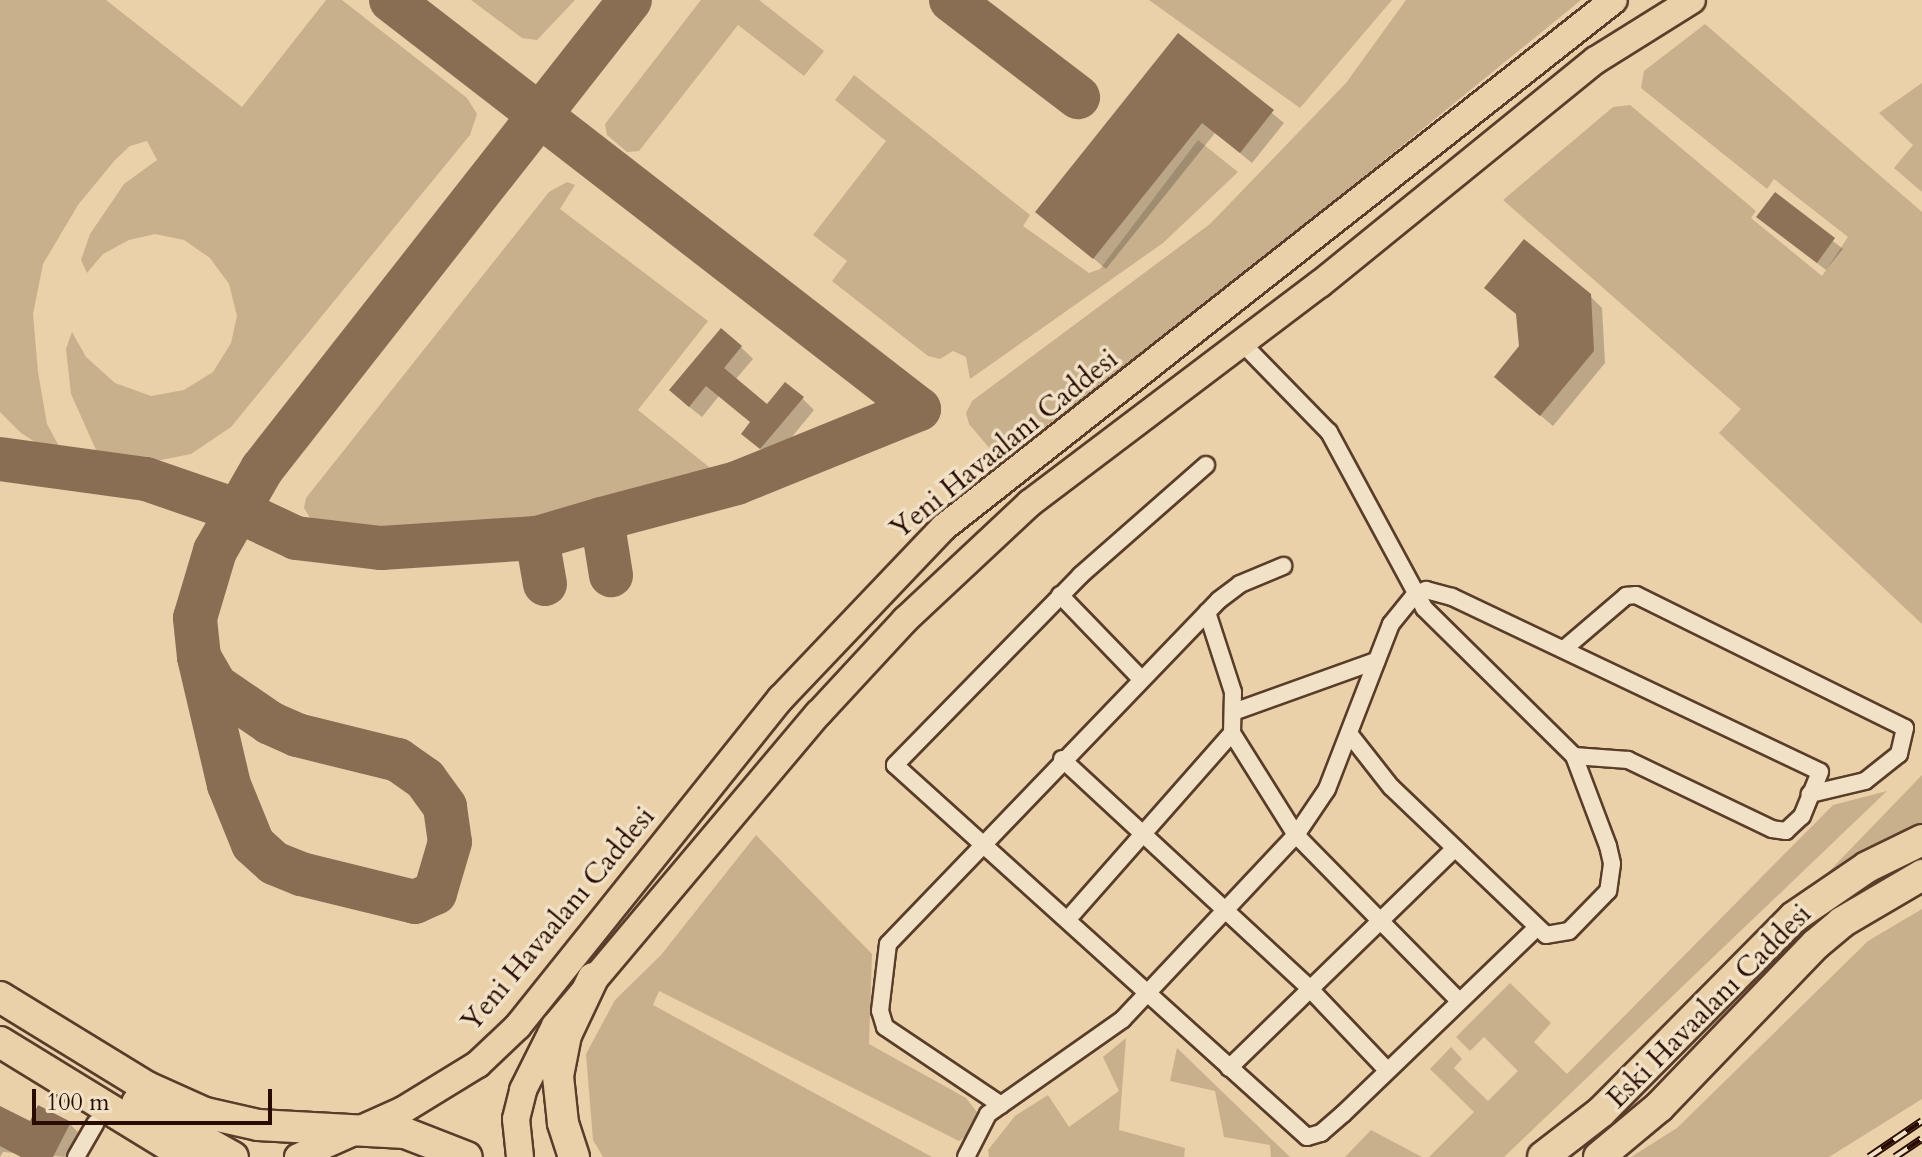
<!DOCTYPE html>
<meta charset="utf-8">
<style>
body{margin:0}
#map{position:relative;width:1922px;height:1157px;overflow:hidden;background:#ead1a9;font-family:Cardo,serif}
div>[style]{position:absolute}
.green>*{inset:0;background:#c9b08c}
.shadow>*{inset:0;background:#0003}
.taxiway>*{height:44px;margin:-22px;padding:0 22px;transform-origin:22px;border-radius:22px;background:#8a6e54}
.building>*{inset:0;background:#8d7258}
.roads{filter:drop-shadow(2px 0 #593d2a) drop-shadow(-2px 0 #593d2a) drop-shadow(0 2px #593d2a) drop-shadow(0 -2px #593d2a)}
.street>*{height:16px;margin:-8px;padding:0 8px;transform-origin:8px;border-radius:8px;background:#f1e1c7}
.primary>*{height:26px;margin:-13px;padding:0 13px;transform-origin:13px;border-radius:13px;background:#ead1a9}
.highway>*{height:30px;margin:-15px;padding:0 15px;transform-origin:15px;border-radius:15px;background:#ead1a9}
.rail>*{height:8px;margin-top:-4px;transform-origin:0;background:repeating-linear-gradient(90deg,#f1e1c7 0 15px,#290c00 0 30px);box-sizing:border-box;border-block:2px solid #290c00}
span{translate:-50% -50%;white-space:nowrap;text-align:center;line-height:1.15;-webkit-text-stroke:7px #f1e1c7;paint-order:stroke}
.street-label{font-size:28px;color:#290c00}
.scale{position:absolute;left:32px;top:1089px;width:240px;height:36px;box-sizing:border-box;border:4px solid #290c00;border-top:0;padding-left:10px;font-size:24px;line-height:28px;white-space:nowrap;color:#290c00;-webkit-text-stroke:6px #f1e1c7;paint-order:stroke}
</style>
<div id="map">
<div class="green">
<div style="clip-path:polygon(0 0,106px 0,242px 107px,326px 0,342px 0,467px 98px,477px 114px,470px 135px,231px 427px,191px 454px,136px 465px,96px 450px,71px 394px,66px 349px,72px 332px,86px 357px,115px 383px,151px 396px,184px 390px,213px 372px,231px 343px,237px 316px,229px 284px,210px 258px,184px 240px,155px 234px,129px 240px,103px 254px,87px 273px,81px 260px,90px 234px,124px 184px,157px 160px,147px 141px,130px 146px,115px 160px,78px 205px,43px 264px,33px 314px,38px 372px,47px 424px,68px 463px,21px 433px,0 412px)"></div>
<div style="clip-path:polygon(471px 0,575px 0,537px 40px,522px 38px)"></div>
<div style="clip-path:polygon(701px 0,759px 0,824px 51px,804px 76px,738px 25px,639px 151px,627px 152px,607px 135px,605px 124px)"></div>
<div style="clip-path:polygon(1149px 0,1392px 0,1300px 108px)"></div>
<div style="clip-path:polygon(1406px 0,1581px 0,1209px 303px,1038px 432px,991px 450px,969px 424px,966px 413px,972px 401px,1210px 224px,1346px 83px)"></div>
<div style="clip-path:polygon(1705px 24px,1922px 212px,1922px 624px,1719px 433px,1741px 409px,1503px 200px,1613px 107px,1630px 105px,1756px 211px,1751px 218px,1822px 276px,1848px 237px,1774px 179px,1767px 189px,1641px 88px,1644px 71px)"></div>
<div style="clip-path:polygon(854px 75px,1030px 215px,1023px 226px,1089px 273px,1100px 269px,1198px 140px,1238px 172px,1163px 243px,970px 379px,966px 357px,953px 351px,940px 359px,928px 356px,832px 281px,847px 261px,813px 235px,886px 141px,835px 100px)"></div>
<div style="clip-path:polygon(1922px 83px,1922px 192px,1894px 168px,1913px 145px,1879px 113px)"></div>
<div style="clip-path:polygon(567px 182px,575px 185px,560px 209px,708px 321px,638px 410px,724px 479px,561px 517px,443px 532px,343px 535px,315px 526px,304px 508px,306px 498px,549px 192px)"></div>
<div style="clip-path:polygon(1922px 775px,1922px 824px,1870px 849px,1814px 887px)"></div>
<div style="clip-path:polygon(1887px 791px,1504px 1157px,1429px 1157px,1474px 1112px,1430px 1069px,1451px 1047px,1462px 1059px,1454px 1068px,1488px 1101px,1518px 1071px,1484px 1037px,1470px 1051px,1456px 1037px,1510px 983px,1551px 1023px,1534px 1042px,1567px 1074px,1833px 805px)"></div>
<div style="clip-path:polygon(756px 835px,872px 954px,869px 1044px,966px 1098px,980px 1116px,975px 1130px,959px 1141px,659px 991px,653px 1005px,932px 1157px,603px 1157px,593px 1140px,586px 1054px,615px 1000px,661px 955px)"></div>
<div style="clip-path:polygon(1922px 909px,1922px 1099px,1829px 1157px,1631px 1157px,1677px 1128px,1868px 941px)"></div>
<div style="clip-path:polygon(1126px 1038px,1119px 1130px,1185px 1148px,1184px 1157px,989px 1157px,988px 1150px,1015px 1116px,1048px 1095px,1069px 1127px,1119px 1091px,1103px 1057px)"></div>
<div style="clip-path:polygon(1177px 1048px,1290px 1157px,1271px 1157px,1270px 1145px,1224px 1137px,1215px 1091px,1170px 1081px)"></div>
<div style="clip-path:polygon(1371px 1130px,1422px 1157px,1345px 1157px)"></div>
</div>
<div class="shadow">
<div style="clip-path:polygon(1179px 36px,1284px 123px,1252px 163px,1215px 133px,1106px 269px,1038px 212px)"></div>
<div style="clip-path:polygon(1775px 195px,1843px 249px,1826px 270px,1767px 225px)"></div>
<div style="clip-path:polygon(1590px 296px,1602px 308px,1605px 363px,1553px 426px,1508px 388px)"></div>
<div style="clip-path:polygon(741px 347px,753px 359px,735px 380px,768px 406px,802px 398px,814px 410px,773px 460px,744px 434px,752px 423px,719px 396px,702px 417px,683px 402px)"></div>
<div style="clip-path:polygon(0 1107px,31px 1124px,70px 1124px,78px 1132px,66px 1157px,3px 1152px,0 1157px)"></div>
</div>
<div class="taxiway">
<div style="left:391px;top:0;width:668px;rotate:37.76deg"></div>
<div style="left:919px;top:409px;width:196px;rotate:157.9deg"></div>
<div style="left:737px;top:483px;width:140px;rotate:165.1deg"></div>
<div style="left:602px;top:519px;width:57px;rotate:80.9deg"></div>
<div style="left:951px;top:0;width:160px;rotate:37.4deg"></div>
<div style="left:0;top:459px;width:147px;rotate:7.8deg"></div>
<div style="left:146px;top:479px;width:95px;rotate:19deg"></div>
<div style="left:236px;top:510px;width:66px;rotate:25deg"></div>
<div style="left:296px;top:538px;width:86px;rotate:6.7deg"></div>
<div style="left:381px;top:548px;width:156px;rotate:-3.7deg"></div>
<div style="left:545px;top:584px;width:47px;rotate:-99.9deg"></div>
<div style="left:537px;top:538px;width:68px;rotate:-16.3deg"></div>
<div style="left:199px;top:657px;width:34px;rotate:60deg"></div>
<div style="left:216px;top:686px;width:65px;rotate:34.4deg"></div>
<div style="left:270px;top:723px;width:30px;rotate:24deg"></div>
<div style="left:297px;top:735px;width:104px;rotate:13.9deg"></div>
<div style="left:398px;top:760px;width:33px;rotate:35deg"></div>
<div style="left:425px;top:779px;width:34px;rotate:54deg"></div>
<div style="left:445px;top:807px;width:35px;rotate:82deg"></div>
<div style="left:450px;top:842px;width:53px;rotate:106.4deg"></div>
<div style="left:435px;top:893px;width:22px;rotate:156deg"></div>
<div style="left:415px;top:902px;width:117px;rotate:-166.2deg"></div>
<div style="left:301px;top:874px;width:29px;rotate:-158deg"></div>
<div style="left:274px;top:863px;width:28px;rotate:-138deg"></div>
<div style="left:253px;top:844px;width:64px;rotate:-112.1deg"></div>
<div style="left:229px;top:785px;width:131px;rotate:-103.2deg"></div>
<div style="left:199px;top:657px;width:39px;rotate:-96deg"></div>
<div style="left:195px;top:618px;width:70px;rotate:-73.4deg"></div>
<div style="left:215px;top:551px;width:95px;rotate:-60.2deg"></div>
<div style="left:262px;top:469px;width:596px;rotate:-51.88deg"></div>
</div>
<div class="building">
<div style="clip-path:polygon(1178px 33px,1274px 110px,1240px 153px,1202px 123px,1093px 259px,1035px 212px)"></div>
<div style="clip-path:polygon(1775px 192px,1835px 238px,1817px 263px,1756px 217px)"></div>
<div style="clip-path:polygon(1524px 239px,1591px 294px,1594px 351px,1540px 416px,1494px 377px,1519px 346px,1516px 314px,1484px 288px)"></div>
<div style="clip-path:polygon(721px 328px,742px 346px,724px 368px,767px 404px,785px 382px,804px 397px,760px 449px,741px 434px,750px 422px,706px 386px,689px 407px,669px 390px)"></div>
<div style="clip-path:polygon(38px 1105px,71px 1122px,53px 1157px,21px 1157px,0 1146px,0 1106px,30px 1121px)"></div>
</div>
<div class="roads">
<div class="street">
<div style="left:1242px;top:343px;width:124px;rotate:45.7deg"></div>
<div style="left:1329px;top:432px;width:200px;rotate:61.6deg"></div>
<div style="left:1424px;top:608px;width:211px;rotate:44.6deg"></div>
<div style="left:1574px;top:756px;width:96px;rotate:69.3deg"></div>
<div style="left:1608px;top:846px;width:18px;rotate:77deg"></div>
<div style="left:1612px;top:864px;width:27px;rotate:98deg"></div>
<div style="left:1608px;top:891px;width:56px;rotate:134.3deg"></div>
<div style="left:1569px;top:931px;width:23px;rotate:170deg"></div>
<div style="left:1546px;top:935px;width:214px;rotate:-136.3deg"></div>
<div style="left:1391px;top:787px;width:65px;rotate:-128.1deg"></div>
<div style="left:1206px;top:465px;width:167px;rotate:138.7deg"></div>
<div style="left:1081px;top:575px;width:266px;rotate:134.4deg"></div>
<div style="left:895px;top:765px;width:555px;rotate:42.08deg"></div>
<div style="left:1307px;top:1137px;width:15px;rotate:-16deg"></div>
<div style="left:1321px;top:1133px;width:29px;rotate:-41deg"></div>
<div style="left:1343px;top:1114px;width:268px;rotate:-43.9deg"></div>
<div style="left:1060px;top:595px;width:117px;rotate:46deg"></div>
<div style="left:1564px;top:649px;width:82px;rotate:-40.5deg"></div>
<div style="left:1626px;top:596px;width:10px;rotate:-6deg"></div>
<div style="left:1636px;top:595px;width:300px;rotate:26.3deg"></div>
<div style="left:1905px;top:728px;width:27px;rotate:103deg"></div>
<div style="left:1899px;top:754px;width:43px;rotate:141.5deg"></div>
<div style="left:1865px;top:781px;width:57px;rotate:166.7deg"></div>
<div style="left:1236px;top:711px;width:149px;rotate:-19.7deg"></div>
<div style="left:1232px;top:733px;width:120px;rotate:57.9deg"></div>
<div style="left:1296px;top:835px;width:231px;rotate:45.5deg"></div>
<div style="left:1062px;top:759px;width:338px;rotate:42.8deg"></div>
<div style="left:1310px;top:989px;width:110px;rotate:46.5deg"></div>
<div style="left:1068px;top:919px;width:248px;rotate:-48.6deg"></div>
<div style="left:1232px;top:733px;width:41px;rotate:-88.6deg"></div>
<div style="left:1233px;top:692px;width:84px;rotate:-108deg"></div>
<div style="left:1229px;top:1068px;width:313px;rotate:-44.2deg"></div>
<div style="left:1001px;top:1105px;width:140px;rotate:-146.1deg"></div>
<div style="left:885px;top:1027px;width:17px;rotate:-107deg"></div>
<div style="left:880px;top:1011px;width:67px;rotate:-83.2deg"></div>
<div style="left:888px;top:944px;width:477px;rotate:-46.1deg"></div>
<div style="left:1219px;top:600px;width:26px;rotate:-37deg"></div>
<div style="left:1240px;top:584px;width:47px;rotate:-22.7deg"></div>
<div style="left:76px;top:1157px;width:39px;rotate:-60deg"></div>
<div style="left:966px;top:1157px;width:48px;rotate:-62.9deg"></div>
<div style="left:988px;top:1114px;width:165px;rotate:-35.1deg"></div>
<div style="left:1123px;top:1019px;width:253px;rotate:-46.8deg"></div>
<div style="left:1296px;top:835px;width:55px;rotate:-56deg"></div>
<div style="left:1327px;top:789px;width:177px;rotate:-68.8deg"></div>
<div style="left:1391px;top:624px;width:38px;rotate:-51deg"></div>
<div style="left:1415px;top:594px;width:12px;rotate:-20deg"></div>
<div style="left:1426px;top:590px;width:27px;rotate:15deg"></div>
<div style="left:1452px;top:597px;width:407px;rotate:25.4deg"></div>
<div style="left:1820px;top:772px;width:48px;rotate:112.2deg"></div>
<div style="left:1802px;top:816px;width:22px;rotate:137deg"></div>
<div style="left:1786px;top:831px;width:14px;rotate:-172deg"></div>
<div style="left:1772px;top:829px;width:160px;rotate:-154.4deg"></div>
<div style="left:1628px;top:760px;width:54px;rotate:-175.8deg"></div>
</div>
<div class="primary">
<div style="left:298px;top:1157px;width:115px;rotate:-24.1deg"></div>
<div style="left:403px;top:1110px;width:88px;rotate:-31.5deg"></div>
<div style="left:478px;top:1064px;width:55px;rotate:-43.5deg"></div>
<div style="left:518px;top:1026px;width:420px;rotate:-51.3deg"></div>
<div style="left:781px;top:698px;width:236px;rotate:-46.4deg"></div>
<div style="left:944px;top:527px;width:852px;rotate:-38.19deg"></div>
<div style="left:520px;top:1157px;width:38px;rotate:-96deg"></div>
<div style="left:516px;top:1119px;width:30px;rotate:-76deg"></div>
<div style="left:523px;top:1090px;width:72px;rotate:-63.4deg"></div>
<div style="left:555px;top:1026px;width:409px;rotate:-49.9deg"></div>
<div style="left:819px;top:713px;width:127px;rotate:-47.2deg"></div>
<div style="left:905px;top:620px;width:171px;rotate:-43.1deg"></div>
<div style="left:1030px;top:503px;width:363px;rotate:-37.1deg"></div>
<div style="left:1320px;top:284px;width:355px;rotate:-39.1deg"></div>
<div style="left:1596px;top:60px;width:113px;rotate:-32deg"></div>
</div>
<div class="highway">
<div style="left:0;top:997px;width:172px;rotate:31.5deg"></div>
<div style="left:147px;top:1087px;width:64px;rotate:24.1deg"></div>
<div style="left:205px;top:1113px;width:54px;rotate:12.8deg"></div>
<div style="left:258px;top:1125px;width:147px;rotate:3.1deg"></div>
<div style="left:405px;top:1133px;width:66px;rotate:21.2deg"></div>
<div style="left:0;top:1042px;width:220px;rotate:31.5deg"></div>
<div style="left:137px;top:1103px;width:110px;rotate:29.4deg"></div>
<div style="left:574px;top:1157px;width:36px;rotate:-108deg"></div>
<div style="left:563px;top:1123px;width:47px;rotate:-96.1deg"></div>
<div style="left:558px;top:1076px;width:42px;rotate:-79deg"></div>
<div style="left:566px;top:1035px;width:63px;rotate:-64.7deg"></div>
<div style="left:1543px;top:1157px;width:73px;rotate:-37.8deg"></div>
<div style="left:1601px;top:1112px;width:274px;rotate:-45.3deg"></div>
<div style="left:1794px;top:917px;width:88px;rotate:-34.4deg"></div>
<div style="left:1867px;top:867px;width:61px;rotate:-26.1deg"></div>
<div style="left:1599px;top:1157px;width:78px;rotate:-39.8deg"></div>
<div style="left:1659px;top:1107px;width:226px;rotate:-46.1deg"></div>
<div style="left:1816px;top:944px;width:34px;rotate:-40deg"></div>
<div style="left:1842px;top:922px;width:93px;rotate:-30.4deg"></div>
</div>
</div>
<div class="rail">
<div style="left:1869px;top:1157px;width:64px;rotate:-34.2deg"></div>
<div style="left:1895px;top:1157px;width:32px;rotate:-34deg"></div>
</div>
<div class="street-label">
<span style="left:1004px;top:444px;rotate:-39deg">Yeni Havaalanı Caddesi</span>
<span style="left:558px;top:919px;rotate:-50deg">Yeni Havaalanı Caddesi</span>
<span style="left:1709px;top:1006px;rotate:-45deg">Eski Havaalanı Caddesi</span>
</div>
<div class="scale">100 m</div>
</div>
